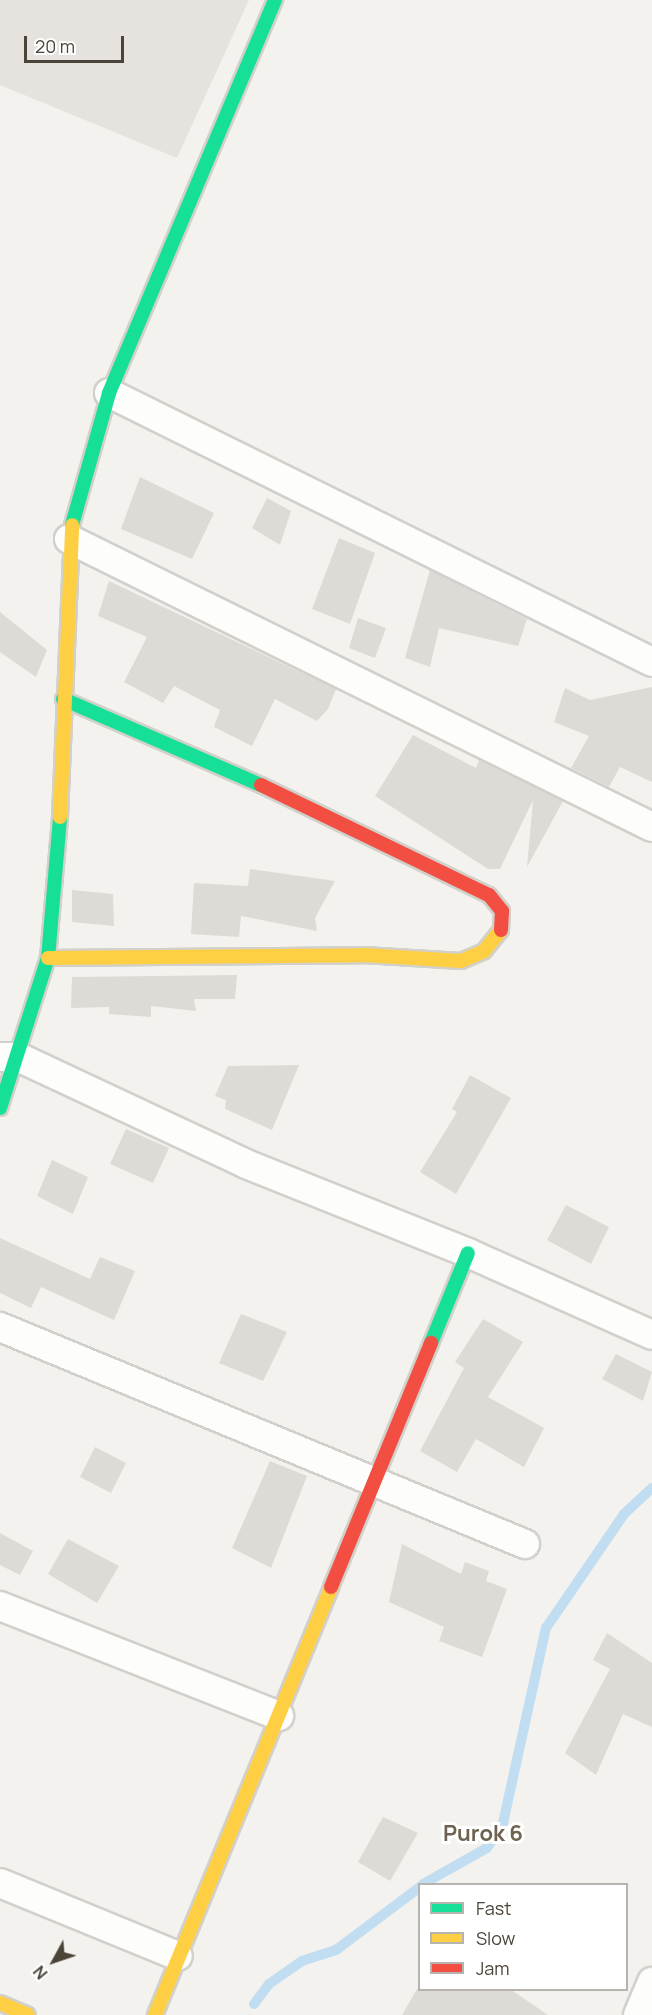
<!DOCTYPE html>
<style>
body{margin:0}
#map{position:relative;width:652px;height:2015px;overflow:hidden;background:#f4f2ee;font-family:Manrope,sans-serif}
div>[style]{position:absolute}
.industrial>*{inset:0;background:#e6e2de}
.stream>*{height:10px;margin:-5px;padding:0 5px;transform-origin:5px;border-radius:5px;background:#c0ddf1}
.building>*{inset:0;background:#dedbd6}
.roads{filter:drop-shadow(2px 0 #d2d0cb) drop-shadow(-2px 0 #d2d0cb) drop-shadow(0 2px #d2d0cb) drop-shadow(0 -2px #d2d0cb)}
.street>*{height:28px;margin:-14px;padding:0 14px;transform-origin:14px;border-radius:14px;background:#fdfdfc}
.fast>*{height:14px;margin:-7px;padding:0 7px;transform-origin:7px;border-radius:7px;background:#16e098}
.slow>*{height:14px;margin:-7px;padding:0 7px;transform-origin:7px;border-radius:7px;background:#ffcf43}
.jam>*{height:14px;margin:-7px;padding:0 7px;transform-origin:7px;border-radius:7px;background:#f24e42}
span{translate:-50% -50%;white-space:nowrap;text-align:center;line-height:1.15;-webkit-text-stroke:6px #fff;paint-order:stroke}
.neighbourhood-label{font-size:22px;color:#6e6250;font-weight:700}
.legend{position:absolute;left:418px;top:1883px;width:210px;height:108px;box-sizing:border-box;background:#fff;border:2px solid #b7b4b0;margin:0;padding:8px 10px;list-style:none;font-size:18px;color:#4b4439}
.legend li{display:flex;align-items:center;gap:12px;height:30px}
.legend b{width:30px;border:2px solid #b7b4b0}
.north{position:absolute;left:24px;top:1931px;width:60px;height:60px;-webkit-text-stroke:4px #fff;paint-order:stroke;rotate:230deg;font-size:16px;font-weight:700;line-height:24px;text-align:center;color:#4b4439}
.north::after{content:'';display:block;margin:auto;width:21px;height:27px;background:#4b4439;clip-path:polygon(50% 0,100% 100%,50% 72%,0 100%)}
.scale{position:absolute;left:24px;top:36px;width:100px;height:27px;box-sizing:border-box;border:3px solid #4b4439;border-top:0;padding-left:8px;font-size:18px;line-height:21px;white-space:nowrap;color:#4b4439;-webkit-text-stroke:4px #fff;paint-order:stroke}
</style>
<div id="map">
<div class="industrial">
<div style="clip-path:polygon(0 0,249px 0,177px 158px,0 85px)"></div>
</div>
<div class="stream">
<div style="left:423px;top:1884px;width:73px;rotate:-29.4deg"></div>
<div style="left:487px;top:1848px;width:30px;rotate:-57deg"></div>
<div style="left:503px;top:1823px;width:200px;rotate:-77.6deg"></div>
<div style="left:546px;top:1628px;width:138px;rotate:-55.6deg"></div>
<div style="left:624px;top:1514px;width:38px;rotate:-43deg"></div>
<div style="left:254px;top:2004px;width:25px;rotate:-53deg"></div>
<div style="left:269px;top:1984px;width:40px;rotate:-34.9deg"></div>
<div style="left:302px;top:1961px;width:36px;rotate:-18deg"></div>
<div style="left:336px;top:1950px;width:105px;rotate:-36.9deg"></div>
</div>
<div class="building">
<div style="clip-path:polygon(140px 477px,214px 513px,192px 559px,121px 529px)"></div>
<div style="clip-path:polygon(267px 498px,291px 511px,280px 545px,252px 528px)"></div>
<div style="clip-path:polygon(339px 538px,375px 553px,350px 624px,312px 609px)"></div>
<div style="clip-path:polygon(430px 570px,527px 619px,518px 646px,439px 628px,430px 667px,405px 658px)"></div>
<div style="clip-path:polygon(109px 581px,336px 689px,328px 709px,317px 721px,275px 699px,252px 746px,214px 727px,220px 710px,174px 686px,163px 703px,124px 682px,147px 637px,98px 616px)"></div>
<div style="clip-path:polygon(0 612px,47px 650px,36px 677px,0 652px)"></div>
<div style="clip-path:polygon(358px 618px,386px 628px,375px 658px,349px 648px)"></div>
<div style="clip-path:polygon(652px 687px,652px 782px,620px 767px,609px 787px,571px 768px,589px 736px,554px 722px,565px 688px,590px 700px)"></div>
<div style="clip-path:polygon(413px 735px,476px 768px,479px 760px,563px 801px,527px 867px,533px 800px,500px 869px,488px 869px,375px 796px)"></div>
<div style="clip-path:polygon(250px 869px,335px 881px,315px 918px,317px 931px,241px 916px,239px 937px,191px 934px,194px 883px,248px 886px)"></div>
<div style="clip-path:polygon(72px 890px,113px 894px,114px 926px,72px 922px)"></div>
<div style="clip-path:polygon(237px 975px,235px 999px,194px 999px,196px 1011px,151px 1006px,151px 1017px,109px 1014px,109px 1007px,71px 1008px,72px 977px)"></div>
<div style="clip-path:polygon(299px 1065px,272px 1130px,225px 1109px,226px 1100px,215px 1096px,228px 1066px)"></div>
<div style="clip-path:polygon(470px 1075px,511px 1098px,456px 1194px,420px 1172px,457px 1112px,452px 1109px)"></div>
<div style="clip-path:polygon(126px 1129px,169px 1148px,153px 1183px,110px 1164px)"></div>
<div style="clip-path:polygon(52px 1160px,88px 1177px,73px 1214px,37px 1196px)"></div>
<div style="clip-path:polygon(566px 1205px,609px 1227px,591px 1264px,547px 1240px)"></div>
<div style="clip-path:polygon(0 1238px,90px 1279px,100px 1257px,135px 1271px,114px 1320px,41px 1287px,31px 1308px,0 1293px)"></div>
<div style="clip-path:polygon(241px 1314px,287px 1332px,263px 1381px,219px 1363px)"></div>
<div style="clip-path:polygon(483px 1319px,523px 1342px,488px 1397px,544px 1428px,524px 1467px,476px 1439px,457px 1472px,420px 1451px,464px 1368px,455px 1362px)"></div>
<div style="clip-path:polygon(616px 1354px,652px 1372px,643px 1401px,602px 1379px)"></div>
<div style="clip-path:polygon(95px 1447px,126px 1463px,111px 1493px,80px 1477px)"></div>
<div style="clip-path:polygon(270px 1461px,307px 1476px,271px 1568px,232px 1548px)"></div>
<div style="clip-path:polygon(0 1533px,33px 1551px,20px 1575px,0 1565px)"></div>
<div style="clip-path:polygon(68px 1539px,119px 1566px,97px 1603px,48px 1574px)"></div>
<div style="clip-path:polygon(402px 1544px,461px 1574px,465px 1562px,489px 1571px,486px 1581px,507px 1589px,482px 1657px,439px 1641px,444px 1627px,389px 1602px)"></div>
<div style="clip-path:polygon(607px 1633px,652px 1663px,652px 1727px,623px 1714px,596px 1775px,565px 1753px,610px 1669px,593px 1660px)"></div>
<div style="clip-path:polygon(383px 1817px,418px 1833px,390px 1881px,358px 1862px)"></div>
<div style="clip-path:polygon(417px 1989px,510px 1989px,548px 2015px,402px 2015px)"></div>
</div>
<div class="roads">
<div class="street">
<div style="left:109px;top:393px;width:606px;rotate:26.35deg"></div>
<div style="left:69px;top:539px;width:650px;rotate:26.29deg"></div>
<div style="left:0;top:1057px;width:18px"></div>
<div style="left:18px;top:1057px;width:252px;rotate:25.1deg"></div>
<div style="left:246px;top:1164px;width:239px;rotate:21.8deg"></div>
<div style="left:468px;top:1253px;width:201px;rotate:24deg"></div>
<div style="left:0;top:1327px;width:568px;rotate:22.46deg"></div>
<div style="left:0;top:1606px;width:300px;rotate:21.5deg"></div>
<div style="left:0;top:1883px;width:192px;rotate:22.3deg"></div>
<div style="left:638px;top:2015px;width:36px;rotate:-67deg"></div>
</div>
<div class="fast">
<div style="left:72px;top:525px;width:137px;rotate:-74.3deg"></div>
<div style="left:109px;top:393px;width:427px;rotate:-67.1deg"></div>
<div style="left:63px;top:699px;width:216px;rotate:23.5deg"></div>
<div style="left:0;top:1108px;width:157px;rotate:-72.3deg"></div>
<div style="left:48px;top:958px;width:142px;rotate:-85.1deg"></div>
<div style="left:431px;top:1343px;width:97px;rotate:-67.7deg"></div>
</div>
<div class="slow">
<div style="left:60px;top:817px;width:292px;rotate:-87.6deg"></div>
<div style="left:48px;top:958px;width:316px;rotate:-0.5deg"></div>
<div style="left:364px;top:955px;width:97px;rotate:3.5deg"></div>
<div style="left:461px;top:961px;width:25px;rotate:-23deg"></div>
<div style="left:484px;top:951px;width:27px;rotate:-51deg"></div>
<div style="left:0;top:2003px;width:30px;rotate:23deg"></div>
<div style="left:155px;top:2015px;width:463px;rotate:-67.6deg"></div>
</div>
<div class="jam">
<div style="left:261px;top:785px;width:253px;rotate:25.8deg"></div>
<div style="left:489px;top:895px;width:21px;rotate:51deg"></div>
<div style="left:502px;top:911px;width:19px;rotate:93deg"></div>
<div style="left:331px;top:1587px;width:264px;rotate:-67.7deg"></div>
</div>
</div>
<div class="neighbourhood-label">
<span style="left:483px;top:1834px">Purok 6</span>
</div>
<ul class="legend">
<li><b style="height:8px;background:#16e098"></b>Fast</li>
<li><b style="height:8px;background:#ffcf43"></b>Slow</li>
<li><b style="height:8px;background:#f24e42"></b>Jam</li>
</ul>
<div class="north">N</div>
<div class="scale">20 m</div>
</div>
